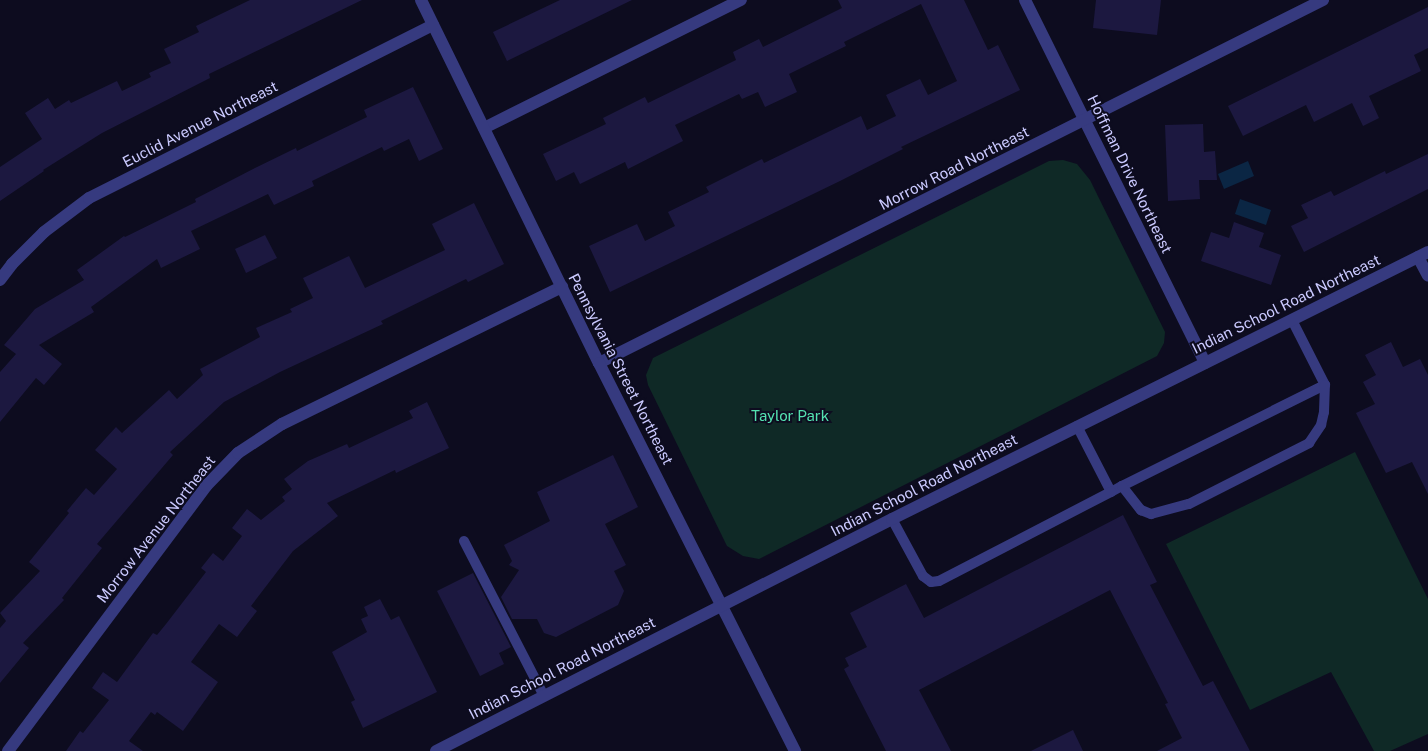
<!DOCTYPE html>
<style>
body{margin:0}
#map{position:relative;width:1428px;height:751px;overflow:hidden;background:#0d0c1f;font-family:"Public Sans",sans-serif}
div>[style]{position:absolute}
.green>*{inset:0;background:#0f2926}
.water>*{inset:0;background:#0b2644}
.building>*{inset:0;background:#1c1840}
.service>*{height:10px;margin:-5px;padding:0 5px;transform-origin:5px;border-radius:5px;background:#363a7f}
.minor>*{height:12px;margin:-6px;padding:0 6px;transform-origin:6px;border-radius:6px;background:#363a7f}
.tertiary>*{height:12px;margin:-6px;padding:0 6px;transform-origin:6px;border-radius:6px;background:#363a7f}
span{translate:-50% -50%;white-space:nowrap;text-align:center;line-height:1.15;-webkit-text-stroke:4px #0d0c1f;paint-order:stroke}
.street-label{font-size:15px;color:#cbcaff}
.park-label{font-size:15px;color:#54e1b0}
</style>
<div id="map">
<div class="green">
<div style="clip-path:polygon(1063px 160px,1077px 164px,1090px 180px,1165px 332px,1164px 343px,1157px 356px,759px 559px,743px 556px,727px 546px,648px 385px,646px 375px,653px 358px,1049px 161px)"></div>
<div style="clip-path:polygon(1355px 452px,1428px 599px,1428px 734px,1390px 751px,1374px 751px,1331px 672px,1250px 710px,1166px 544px)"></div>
</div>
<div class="water">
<div style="clip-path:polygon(1248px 161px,1254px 176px,1224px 189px,1218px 174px)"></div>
<div style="clip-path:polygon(1240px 199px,1271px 210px,1266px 225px,1235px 214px)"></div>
</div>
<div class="building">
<div style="clip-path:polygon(250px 0,362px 0,209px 74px,210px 78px,102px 133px,43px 170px,44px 171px,0 201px,0 167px,42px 139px,25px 113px,48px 98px,55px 109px,69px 100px,71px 103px,117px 81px,122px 91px,151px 77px,149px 73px,171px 63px,164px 49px,199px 32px,196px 26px)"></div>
<div style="clip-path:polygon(560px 0,632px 0,507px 61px,493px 32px)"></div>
<div style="clip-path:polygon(838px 0,964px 0,988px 50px,998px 45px,1020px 90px,901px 147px,903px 149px,840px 181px,610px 292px,589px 246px,637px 224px,645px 241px,675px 226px,668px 212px,709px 192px,706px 187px,762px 159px,764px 163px,861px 116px,867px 130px,896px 116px,886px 95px,920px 79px,928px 95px,957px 81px,921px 4px,844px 42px,846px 46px,789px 74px,797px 92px,765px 107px,758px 92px,742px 99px,739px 94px,675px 125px,683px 141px,628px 169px,625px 162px,580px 184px,574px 172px,556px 181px,543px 154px,606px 124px,603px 118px,645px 97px,648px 103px,736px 60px,733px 52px,759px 39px,763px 47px,842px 8px)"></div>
<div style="clip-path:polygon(1096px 0,1161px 0,1157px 35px,1093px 28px)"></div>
<div style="clip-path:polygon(1428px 7px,1428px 48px,1414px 55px,1421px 71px,1369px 96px,1379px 118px,1363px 126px,1352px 103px,1314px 122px,1306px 105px,1243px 136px,1228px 106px)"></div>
<div style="clip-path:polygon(413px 87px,443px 149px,419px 161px,409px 139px,384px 151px,382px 147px,312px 181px,314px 186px,274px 205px,268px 194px,191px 231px,200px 249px,161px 268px,157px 259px,91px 307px,94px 312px,39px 345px,62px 364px,44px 385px,36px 378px,0 422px,0 372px,16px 354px,4px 345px,35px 309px,84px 280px,77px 270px,124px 236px,125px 237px,196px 202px,195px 199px,255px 168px,296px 148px,297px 151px,367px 117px,364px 110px)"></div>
<div style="clip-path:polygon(1203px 124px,1204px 152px,1215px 151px,1217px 180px,1199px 180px,1200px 199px,1168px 201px,1165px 125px)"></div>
<div style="clip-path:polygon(1428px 154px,1428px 189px,1304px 252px,1291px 226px,1308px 218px,1301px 205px,1331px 191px,1334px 196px,1385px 171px,1386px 174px)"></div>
<div style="clip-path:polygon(474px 203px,504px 264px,468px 282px,466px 279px,381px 321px,383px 324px,280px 372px,224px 402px,170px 452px,173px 455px,97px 544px,102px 548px,62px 598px,64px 600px,23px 643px,29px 648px,0 683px,0 628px,6px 621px,0 613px,40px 571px,29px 562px,69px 513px,67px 511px,86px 488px,94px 495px,117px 469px,95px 450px,116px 427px,122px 433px,169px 390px,177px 399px,203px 375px,200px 369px,260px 337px,256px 328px,292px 312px,290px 309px,313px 298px,303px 278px,349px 256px,365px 288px,445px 250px,432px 224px)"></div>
<div style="clip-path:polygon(1234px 222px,1264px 233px,1259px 247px,1281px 255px,1271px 285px,1201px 261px,1211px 232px,1229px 238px)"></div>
<div style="clip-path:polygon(265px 235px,277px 258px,246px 273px,235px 249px)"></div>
<div style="clip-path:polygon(1391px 342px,1403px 367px,1420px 359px,1428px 375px,1428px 494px,1412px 462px,1386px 473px,1356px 413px,1375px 404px,1363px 382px,1376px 375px,1365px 355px)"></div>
<div style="clip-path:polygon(427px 402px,449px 448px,396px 473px,395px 470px,327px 503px,338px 516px,293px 551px,251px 606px,257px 611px,237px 637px,219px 624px,191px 662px,218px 682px,183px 731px,157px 712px,155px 715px,151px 712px,129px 741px,143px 751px,66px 751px,80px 731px,83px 733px,109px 700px,92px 688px,103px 672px,117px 682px,153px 633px,157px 635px,166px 624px,206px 572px,201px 568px,213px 553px,223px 561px,242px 536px,232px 528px,247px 509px,261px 520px,285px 501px,282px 497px,292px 489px,284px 479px,308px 461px,347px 444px,349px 448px,413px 418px,409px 411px)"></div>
<div style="clip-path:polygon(613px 455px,638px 507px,605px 524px,626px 565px,614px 571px,624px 591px,618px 605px,556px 637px,544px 633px,537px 619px,512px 619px,501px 597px,519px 570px,509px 565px,512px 561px,504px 545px,550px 521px,537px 492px)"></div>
<div style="clip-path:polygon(1123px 515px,1157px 582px,1150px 585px,1203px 686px,1213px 681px,1250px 751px,1157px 751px,1182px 738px,1165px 704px,1168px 703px,1110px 590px,919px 690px,951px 751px,886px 751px,844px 669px,849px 666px,845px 658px,867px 647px,850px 613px,906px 584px,924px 618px)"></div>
<div style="clip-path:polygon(473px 573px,511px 647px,499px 653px,504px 664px,480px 676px,437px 591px)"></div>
<div style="clip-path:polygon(380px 599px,391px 620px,399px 616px,437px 692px,363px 728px,351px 702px,355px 700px,332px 652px,367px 632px,361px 619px,368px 616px,364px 607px)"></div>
<div style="clip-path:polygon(1073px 730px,1083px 751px,1031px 751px)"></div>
</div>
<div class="service">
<div style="left:1077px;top:426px;width:74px;rotate:62.7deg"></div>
<div style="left:1111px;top:492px;width:13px;rotate:-29deg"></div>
<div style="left:1122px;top:486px;width:227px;rotate:-26.5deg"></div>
<div style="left:1325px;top:385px;width:73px;rotate:-116.9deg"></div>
<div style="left:1122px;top:486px;width:31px;rotate:52deg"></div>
<div style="left:1141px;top:510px;width:11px;rotate:22deg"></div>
<div style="left:1151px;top:514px;width:39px;rotate:-15deg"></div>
<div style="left:1189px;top:504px;width:135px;rotate:-26.9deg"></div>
<div style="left:1309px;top:443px;width:22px;rotate:-56deg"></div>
<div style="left:1321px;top:425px;width:13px;rotate:-77deg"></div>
<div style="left:1324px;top:412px;width:27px;rotate:-88deg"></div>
<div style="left:892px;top:519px;width:65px;rotate:61.5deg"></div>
<div style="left:923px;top:576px;width:10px;rotate:37deg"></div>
<div style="left:931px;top:582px;width:8px;rotate:-7deg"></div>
<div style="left:939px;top:581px;width:194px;rotate:-27.4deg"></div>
<div style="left:464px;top:541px;width:174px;rotate:62.7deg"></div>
</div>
<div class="minor">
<div style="left:1025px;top:0;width:405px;rotate:63.6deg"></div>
<div style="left:484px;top:128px;width:287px;rotate:-26.5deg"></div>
<div style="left:1418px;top:257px;width:21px;rotate:62deg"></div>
<div style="left:0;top:280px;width:20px;rotate:-53deg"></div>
<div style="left:12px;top:264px;width:45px;rotate:-45deg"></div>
<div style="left:44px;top:232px;width:56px;rotate:-37.1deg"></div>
<div style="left:89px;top:198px;width:385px;rotate:-26.7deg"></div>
<div style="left:599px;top:363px;width:810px;rotate:-26.63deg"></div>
<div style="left:8px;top:751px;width:331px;rotate:-53.2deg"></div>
<div style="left:206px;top:486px;width:46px;rotate:-45.9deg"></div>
<div style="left:238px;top:453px;width:53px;rotate:-33.4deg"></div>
<div style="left:282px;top:424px;width:312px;rotate:-26.1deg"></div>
</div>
<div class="tertiary">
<div style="left:421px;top:0;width:404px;rotate:63.9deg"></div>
<div style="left:599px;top:363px;width:435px;rotate:63.2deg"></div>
<div style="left:436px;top:751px;width:512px;rotate:-26.97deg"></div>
<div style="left:892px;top:519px;width:599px;rotate:-26.48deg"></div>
</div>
<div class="street-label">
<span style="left:200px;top:124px;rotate:-27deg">Euclid Avenue Northeast</span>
<span style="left:954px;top:168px;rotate:-27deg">Morrow Road Northeast</span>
<span style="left:1130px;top:174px;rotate:64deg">Hoffman Drive Northeast</span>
<span style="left:1286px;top:304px;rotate:-26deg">Indian School Road Northeast</span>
<span style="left:621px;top:369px;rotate:63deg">Pennsylvania Street Northeast</span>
<span style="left:924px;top:485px;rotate:-27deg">Indian School Road Northeast</span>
<span style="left:156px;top:529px;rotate:-52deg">Morrow Avenue Northeast</span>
<span style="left:562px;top:668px;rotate:-27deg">Indian School Road Northeast</span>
</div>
<div class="park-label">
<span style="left:790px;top:416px">Taylor Park</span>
</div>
</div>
